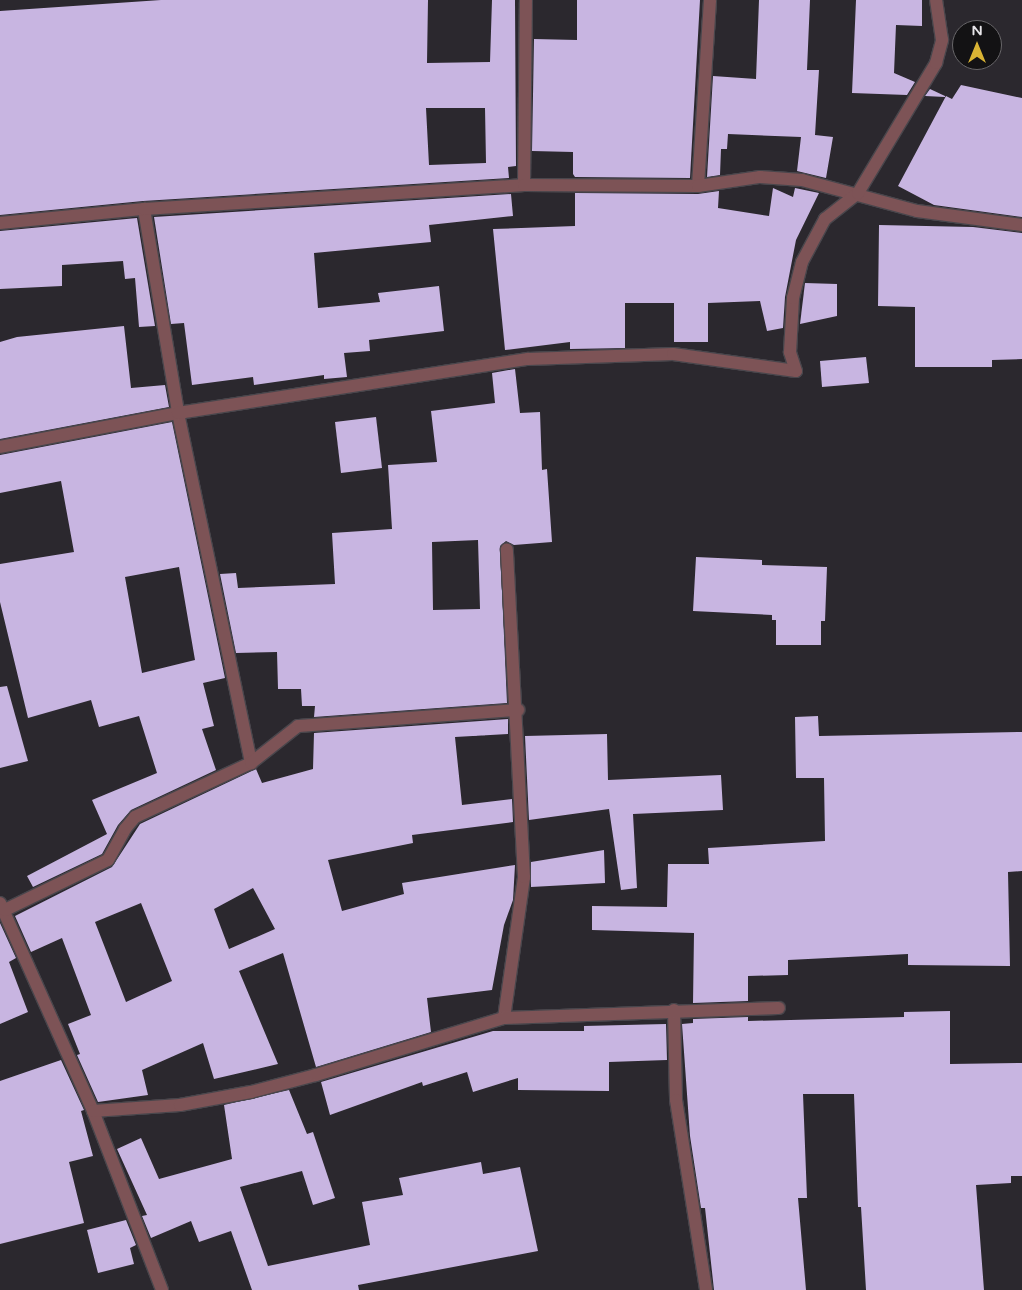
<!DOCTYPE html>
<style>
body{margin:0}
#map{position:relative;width:1022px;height:1290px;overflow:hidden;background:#2b282e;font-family:"Varela Round",sans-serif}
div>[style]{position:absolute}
.building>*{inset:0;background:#c8b5e1}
.roads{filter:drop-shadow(1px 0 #49464c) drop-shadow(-1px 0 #49464c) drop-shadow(0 1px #49464c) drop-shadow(0 -1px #49464c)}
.minor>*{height:12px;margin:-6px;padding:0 6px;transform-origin:6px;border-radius:6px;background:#7d5356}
span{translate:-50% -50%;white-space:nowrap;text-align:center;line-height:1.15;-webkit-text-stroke:5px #131214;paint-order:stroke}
.north{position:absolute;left:952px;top:20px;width:50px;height:50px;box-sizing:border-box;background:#131214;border:1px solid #686669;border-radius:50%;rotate:0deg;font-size:14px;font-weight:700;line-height:20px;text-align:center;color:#e7e5e9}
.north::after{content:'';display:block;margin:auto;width:18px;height:22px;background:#d9b334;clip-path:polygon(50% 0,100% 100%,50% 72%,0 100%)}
</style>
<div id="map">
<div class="building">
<div style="clip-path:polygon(evenodd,161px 0,428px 0,427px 63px,490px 62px,492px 0,515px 0,516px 166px,508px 167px,509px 178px,143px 201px,0 215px,0 11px,161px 0,426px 108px,485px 108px,486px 163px,429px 165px,426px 108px)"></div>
<div style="clip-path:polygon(577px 0,700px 0,690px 178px,575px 177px,573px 174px,573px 152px,532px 151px,534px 39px,577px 40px)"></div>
<div style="clip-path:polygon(759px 0,810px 0,807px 70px,819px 70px,815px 135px,833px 137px,826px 178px,797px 171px,801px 137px,728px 134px,727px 149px,721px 149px,720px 175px,707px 177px,713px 76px,756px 79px)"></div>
<div style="clip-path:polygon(856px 0,922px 0,922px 26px,896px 25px,894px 73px,915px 82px,907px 95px,852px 93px)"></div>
<div style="clip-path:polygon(961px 85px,1022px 98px,1022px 217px,934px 205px,898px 186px,946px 96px,952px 99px)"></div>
<div style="clip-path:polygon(930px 89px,945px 96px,945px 97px,925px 96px)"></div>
<div style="clip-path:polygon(773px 188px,793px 197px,795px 188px,819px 193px,796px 240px,785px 297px,783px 328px,767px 331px,760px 301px,708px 303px,708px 342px,674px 342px,674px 303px,625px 303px,625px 348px,570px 349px,570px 342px,505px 350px,493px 229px,575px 226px,575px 193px,698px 194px,719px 191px,718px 208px,769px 216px)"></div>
<div style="clip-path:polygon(511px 194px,513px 216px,429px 225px,431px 242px,314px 253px,318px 308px,380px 302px,378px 293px,439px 286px,444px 331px,369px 340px,370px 351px,344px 353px,347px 377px,324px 379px,324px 375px,254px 385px,253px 377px,192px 385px,184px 323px,171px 324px,154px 217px)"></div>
<div style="clip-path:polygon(137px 218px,155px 326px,139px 327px,135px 278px,125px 279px,123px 261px,62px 265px,62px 286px,0 289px,0 231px)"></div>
<div style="clip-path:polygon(879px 225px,973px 227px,1022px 233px,1022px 359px,992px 360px,992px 367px,915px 367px,915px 307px,878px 306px)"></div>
<div style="clip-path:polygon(805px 283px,837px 284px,837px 316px,800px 324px)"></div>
<div style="clip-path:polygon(124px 326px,131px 388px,165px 385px,169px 407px,0 439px,0 342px,17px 337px)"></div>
<div style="clip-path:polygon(866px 357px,869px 383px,822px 387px,820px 361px)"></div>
<div style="clip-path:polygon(evenodd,515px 369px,520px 413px,540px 412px,542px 470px,547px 469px,552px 542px,514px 545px,506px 541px,500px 546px,507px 703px,314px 717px,315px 706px,302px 706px,301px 689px,278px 689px,277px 652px,236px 653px,220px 574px,236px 573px,238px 588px,335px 584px,332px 533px,392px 529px,388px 465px,437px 462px,431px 411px,495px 403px,492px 373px,515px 369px,478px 540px,480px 609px,433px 610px,432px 542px,478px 540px)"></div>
<div style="clip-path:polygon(376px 417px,382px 468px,341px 473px,335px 422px)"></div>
<div style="clip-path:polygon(evenodd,172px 422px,225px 678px,203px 683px,214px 726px,202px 729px,216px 770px,131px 810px,118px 825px,102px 854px,33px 887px,27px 876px,107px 834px,92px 800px,157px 773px,139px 716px,99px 727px,91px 700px,28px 718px,0 602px,0 564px,74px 552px,61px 481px,0 493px,0 455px,172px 422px,179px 567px,195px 660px,142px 673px,125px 577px,179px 567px)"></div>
<div style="clip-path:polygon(696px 557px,762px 560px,762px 565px,827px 567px,825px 621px,821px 621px,821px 645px,776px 645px,776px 620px,772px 620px,772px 615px,693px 611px)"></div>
<div style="clip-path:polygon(7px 686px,28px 761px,0 768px,0 687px)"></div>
<div style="clip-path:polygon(818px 716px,819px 736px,1022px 732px,1022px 871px,1008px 872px,1010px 966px,908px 965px,908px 954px,788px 960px,788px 975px,748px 976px,748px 1001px,693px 1003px,694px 933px,592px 930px,592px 906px,667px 907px,668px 864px,709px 864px,708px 848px,825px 841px,824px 778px,796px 778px,795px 717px)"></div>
<div style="clip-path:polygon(evenodd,508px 719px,508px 734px,455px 737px,462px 805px,512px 799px,513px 822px,412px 835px,413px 843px,328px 860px,342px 911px,404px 894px,402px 883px,515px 865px,513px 900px,504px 925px,492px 990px,427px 998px,431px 1032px,316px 1067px,283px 953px,239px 971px,278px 1064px,214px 1079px,203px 1043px,142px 1070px,148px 1095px,98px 1102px,77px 1055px,80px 1054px,68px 1024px,91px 1015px,62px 938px,31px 952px,15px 916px,112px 867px,140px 824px,256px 769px,262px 783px,313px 769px,314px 733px,508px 719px,253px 888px,275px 929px,229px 949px,214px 909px,253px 888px,508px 719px,141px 903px,172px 981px,126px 1002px,95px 922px,141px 903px)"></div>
<div style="clip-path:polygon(607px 734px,608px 780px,721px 775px,723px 810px,633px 814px,637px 888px,621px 890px,609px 809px,529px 820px,525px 736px)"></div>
<div style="clip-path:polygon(604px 850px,605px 883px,531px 887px,531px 862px)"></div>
<div style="clip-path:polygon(0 923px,16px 958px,9px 962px,28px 1012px,0 1024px)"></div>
<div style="clip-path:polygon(950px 1011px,950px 1064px,1022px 1063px,1022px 1176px,1011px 1176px,1011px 1183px,976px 1185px,984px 1290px,866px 1290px,861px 1207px,858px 1207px,854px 1094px,803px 1094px,807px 1198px,798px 1198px,806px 1290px,714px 1290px,705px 1208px,701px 1208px,690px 1136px,682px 1024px,693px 1023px,693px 1019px,748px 1017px,748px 1021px,904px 1017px,904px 1012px)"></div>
<div style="clip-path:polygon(666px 1024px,667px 1060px,609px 1062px,609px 1091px,518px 1090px,518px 1078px,473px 1092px,467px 1072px,423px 1086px,422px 1082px,330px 1115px,321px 1082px,493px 1031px,584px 1031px,584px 1026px)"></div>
<div style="clip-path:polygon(61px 1060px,84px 1110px,81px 1111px,93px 1156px,69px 1162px,84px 1223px,0 1244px,0 1081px)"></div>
<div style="clip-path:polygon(289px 1090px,307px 1134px,313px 1132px,335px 1198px,313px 1205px,302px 1171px,240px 1187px,268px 1266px,370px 1245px,362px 1202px,403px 1195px,399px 1178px,481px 1162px,483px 1174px,520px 1167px,538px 1251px,358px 1285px,359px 1290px,252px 1290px,231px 1231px,199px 1242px,191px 1221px,151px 1238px,142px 1216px,147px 1215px,117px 1149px,141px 1138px,159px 1179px,232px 1159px,224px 1105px)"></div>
<div style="clip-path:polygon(126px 1220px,136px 1245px,130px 1248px,134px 1264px,98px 1273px,87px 1230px)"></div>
</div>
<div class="roads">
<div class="minor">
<div style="left:524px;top:185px;width:185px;rotate:-89.4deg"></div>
<div style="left:698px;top:186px;width:186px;rotate:-86.3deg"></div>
<div style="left:144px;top:209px;width:207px;rotate:80.5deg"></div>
<div style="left:178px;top:413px;width:358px;rotate:78.2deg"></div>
<div style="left:0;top:223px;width:145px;rotate:-5.6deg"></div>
<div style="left:144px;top:209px;width:381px;rotate:-3.6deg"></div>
<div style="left:524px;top:185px;width:174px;rotate:0.3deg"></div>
<div style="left:698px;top:186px;width:63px;rotate:-8.3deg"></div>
<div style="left:760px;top:177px;width:42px;rotate:4.1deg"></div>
<div style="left:802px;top:180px;width:119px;rotate:15.1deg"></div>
<div style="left:917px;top:211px;width:106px;rotate:7.6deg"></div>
<div style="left:0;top:447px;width:181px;rotate:-10.8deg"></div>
<div style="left:178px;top:413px;width:354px;rotate:-8.8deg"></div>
<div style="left:528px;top:359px;width:145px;rotate:-2deg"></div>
<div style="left:673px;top:354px;width:124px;rotate:7.9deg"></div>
<div style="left:796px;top:371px;width:20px;rotate:-108deg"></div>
<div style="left:790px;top:352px;width:54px;rotate:-86.8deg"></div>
<div style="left:793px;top:298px;width:37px;rotate:-76deg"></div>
<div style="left:802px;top:262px;width:49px;rotate:-61.9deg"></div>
<div style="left:825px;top:219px;width:42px;rotate:-38.2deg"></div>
<div style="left:858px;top:193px;width:152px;rotate:-59deg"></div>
<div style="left:936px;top:63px;width:24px;rotate:-75deg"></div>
<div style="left:942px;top:40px;width:40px;rotate:-98.5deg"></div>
<div style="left:0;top:903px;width:228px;rotate:65.9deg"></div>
<div style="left:93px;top:1111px;width:192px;rotate:68.9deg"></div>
<div style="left:5px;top:910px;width:114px;rotate:-25.9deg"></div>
<div style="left:108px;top:860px;width:35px;rotate:-61deg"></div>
<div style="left:125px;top:829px;width:16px;rotate:-50deg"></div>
<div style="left:135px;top:817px;width:128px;rotate:-25deg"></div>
<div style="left:251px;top:763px;width:60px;rotate:-38.2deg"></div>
<div style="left:298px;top:726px;width:221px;rotate:-4.2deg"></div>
<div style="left:674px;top:1010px;width:90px;rotate:88.7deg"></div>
<div style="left:676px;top:1100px;width:192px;rotate:81deg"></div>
<div style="left:504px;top:1018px;width:142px;rotate:-81.9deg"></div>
<div style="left:524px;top:877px;width:328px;rotate:-93deg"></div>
<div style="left:93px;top:1111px;width:87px;rotate:-3.9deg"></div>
<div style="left:180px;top:1105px;width:72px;rotate:-10.4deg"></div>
<div style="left:251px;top:1092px;width:67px;rotate:-14.7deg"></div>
<div style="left:316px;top:1075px;width:196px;rotate:-16.9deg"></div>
<div style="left:504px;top:1018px;width:275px;rotate:-2.1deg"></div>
</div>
</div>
<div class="north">N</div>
</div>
